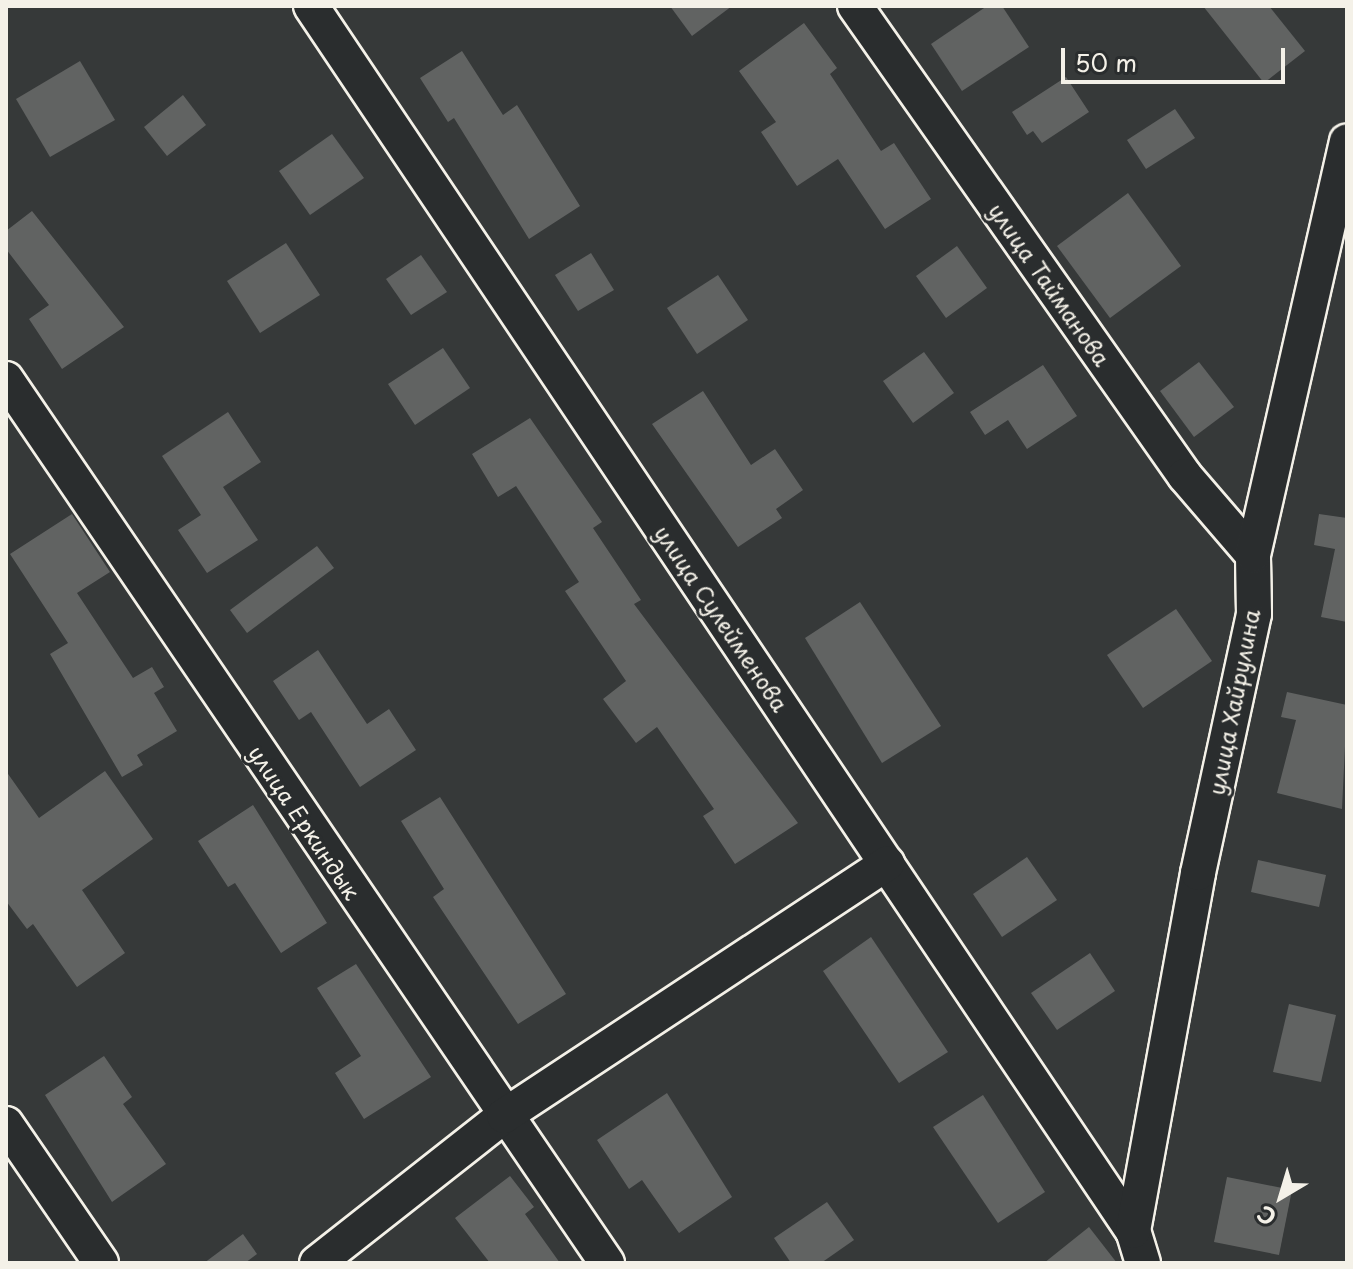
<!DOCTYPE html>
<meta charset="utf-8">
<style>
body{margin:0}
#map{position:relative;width:1353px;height:1269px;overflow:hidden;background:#363939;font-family:"Playpen Sans",sans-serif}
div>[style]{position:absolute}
.building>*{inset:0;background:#616362}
.roads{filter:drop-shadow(2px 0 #f4f1e8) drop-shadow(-2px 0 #f4f1e8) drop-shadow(0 2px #f4f1e8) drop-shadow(0 -2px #f4f1e8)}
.street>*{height:34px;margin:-17px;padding:0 17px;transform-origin:17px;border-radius:17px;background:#2a2d2e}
span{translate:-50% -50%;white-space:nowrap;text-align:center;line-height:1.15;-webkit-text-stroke:6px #2a2d2e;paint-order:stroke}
.street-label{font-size:22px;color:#f4f1e8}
.frame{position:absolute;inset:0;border:8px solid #f4f1e8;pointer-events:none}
.north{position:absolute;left:1241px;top:1157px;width:80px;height:80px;-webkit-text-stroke:6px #2a2d2e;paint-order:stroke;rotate:218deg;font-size:22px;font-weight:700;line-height:32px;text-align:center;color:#f4f1e8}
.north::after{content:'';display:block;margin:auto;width:28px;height:36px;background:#f4f1e8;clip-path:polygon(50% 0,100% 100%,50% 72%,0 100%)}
.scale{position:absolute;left:1061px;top:48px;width:224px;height:36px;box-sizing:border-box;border:4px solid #f4f1e8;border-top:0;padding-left:10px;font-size:24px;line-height:28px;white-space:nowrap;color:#f4f1e8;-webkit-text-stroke:6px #2a2d2e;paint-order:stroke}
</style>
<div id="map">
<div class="building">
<div style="clip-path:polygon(670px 6px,732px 6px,692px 36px)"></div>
<div style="clip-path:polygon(987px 6px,1002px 6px,1029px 47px,962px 91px,931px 44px)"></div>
<div style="clip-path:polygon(1203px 6px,1269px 6px,1305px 51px,1264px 83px)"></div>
<div style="clip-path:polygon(804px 23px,837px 68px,830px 74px,881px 151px,894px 143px,931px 199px,885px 229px,838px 159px,797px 186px,761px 132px,776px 122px,739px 71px)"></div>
<div style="clip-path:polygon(462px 51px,503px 115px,517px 105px,580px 206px,529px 239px,454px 118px,448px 122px,420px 78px)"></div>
<div style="clip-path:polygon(80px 61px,115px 120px,50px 157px,16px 99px)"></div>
<div style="clip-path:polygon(1066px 77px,1089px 112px,1042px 143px,1033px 131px,1027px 135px,1012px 112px)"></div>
<div style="clip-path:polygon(183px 95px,206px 125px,167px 156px,144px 127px)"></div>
<div style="clip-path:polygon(1175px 109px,1195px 138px,1146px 169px,1127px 140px)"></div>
<div style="clip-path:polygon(332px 134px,364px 178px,310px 215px,279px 171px)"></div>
<div style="clip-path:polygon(1128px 193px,1181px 266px,1110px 318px,1057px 246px)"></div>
<div style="clip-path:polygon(32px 211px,124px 327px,62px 369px,29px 319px,49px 305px,6px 249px,6px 231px)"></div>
<div style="clip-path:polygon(286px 243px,320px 295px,260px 333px,227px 281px)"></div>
<div style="clip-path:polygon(957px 246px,987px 288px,946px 318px,916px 276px)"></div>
<div style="clip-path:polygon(591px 253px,614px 290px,578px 311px,555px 275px)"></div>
<div style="clip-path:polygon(421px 255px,447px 292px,411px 315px,386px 279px)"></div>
<div style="clip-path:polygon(718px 275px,748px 320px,697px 354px,667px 308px)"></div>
<div style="clip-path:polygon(443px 348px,470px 388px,415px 425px,388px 384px)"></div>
<div style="clip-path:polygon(924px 352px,954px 393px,913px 423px,883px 381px)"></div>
<div style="clip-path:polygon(1199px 362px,1234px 407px,1194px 437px,1160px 391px)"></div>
<div style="clip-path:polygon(1043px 365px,1077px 416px,1027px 449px,1008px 420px,985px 435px,970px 412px)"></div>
<div style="clip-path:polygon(703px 391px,751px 465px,775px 449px,803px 490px,776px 509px,782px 518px,738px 547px,652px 424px)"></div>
<div style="clip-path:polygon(228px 412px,261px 462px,223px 487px,258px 540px,207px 573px,178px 530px,201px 515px,162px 456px)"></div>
<div style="clip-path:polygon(530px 418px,602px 522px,593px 528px,641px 600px,634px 604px,798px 823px,735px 864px,703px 816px,714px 809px,657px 727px,636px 743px,603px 699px,626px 681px,565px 591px,579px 582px,516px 486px,498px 497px,472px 454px)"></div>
<div style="clip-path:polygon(72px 514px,110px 572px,77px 593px,133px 678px,152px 667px,164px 687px,154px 693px,177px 731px,137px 755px,143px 765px,122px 777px,50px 654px,68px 643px,10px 554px)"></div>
<div style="clip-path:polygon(1319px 514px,1347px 518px,1347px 622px,1321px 617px,1335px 549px,1314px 545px)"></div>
<div style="clip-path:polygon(317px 546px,334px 568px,247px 633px,230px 610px)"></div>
<div style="clip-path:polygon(860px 602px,941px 726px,882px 763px,805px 638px)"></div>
<div style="clip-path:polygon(1176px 609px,1212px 661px,1143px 708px,1107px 655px)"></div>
<div style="clip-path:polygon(318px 650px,367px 724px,389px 709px,416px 750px,360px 787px,311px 712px,299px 720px,273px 681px)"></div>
<div style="clip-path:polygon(1287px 692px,1347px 705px,1342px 809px,1277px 793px,1296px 720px,1281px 717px)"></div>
<div style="clip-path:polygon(6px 771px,39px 818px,105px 771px,153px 839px,82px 890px,125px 953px,77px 987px,33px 924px,27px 929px,6px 901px)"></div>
<div style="clip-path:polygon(440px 797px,566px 994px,518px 1024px,433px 897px,444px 889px,401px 821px)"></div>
<div style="clip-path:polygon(253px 805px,327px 923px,281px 953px,235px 883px,228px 887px,198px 841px)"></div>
<div style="clip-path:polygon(1027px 857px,1057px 900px,1002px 937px,973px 894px)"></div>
<div style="clip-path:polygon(1258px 860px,1326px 875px,1319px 907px,1251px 892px)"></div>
<div style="clip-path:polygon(871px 937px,948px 1052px,899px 1083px,823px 971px)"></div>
<div style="clip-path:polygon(1090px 953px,1115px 991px,1057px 1030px,1031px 993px)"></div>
<div style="clip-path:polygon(356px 964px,431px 1077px,364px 1119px,335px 1073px,361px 1056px,317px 988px)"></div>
<div style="clip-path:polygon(1289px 1004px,1336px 1015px,1321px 1082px,1273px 1072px)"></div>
<div style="clip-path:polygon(104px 1056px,132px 1097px,123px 1104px,166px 1164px,112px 1202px,45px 1095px)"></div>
<div style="clip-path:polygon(667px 1093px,732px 1197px,679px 1233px,642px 1180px,629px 1189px,597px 1140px)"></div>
<div style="clip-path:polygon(983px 1095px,1045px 1192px,998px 1223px,933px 1127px)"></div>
<div style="clip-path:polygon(510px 1176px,534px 1207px,525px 1214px,560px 1263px,490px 1263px,455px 1218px)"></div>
<div style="clip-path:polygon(1227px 1177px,1292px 1190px,1279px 1255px,1214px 1242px)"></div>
<div style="clip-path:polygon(827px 1202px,854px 1240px,821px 1263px,791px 1263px,774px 1238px)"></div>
<div style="clip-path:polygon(1089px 1227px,1117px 1263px,1044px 1263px)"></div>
<div style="clip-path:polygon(243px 1234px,257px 1254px,245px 1263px,204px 1263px)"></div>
</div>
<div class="roads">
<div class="street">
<div style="left:311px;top:6px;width:1475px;rotate:56.14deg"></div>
<div style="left:855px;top:6px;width:574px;rotate:54.93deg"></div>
<div style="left:1185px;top:476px;width:104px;rotate:49.3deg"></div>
<div style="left:6px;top:379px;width:1069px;rotate:55.79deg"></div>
<div style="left:6px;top:1124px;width:168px;rotate:55.6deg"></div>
<div style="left:317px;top:1263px;width:238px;rotate:-38.2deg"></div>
<div style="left:504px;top:1116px;width:459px;rotate:-33.4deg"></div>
<div style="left:1143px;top:1263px;width:34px;rotate:-107deg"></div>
<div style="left:1133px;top:1231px;width:364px;rotate:-79.7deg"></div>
<div style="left:1198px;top:873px;width:265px;rotate:-77.8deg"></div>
<div style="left:1254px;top:614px;width:59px;rotate:-91deg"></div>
<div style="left:1253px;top:555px;width:424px;rotate:-77.2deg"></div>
</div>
</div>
<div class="street-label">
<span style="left:1050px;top:284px;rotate:55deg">улица Тайманова</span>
<span style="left:722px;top:618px;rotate:56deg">улица Сулейменова</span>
<span style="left:1233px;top:702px;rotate:-79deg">улица Хайрулина</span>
<span style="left:305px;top:822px;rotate:56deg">улица Еркиндык</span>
</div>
<div class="frame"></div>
<div class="north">С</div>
<div class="scale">50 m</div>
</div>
